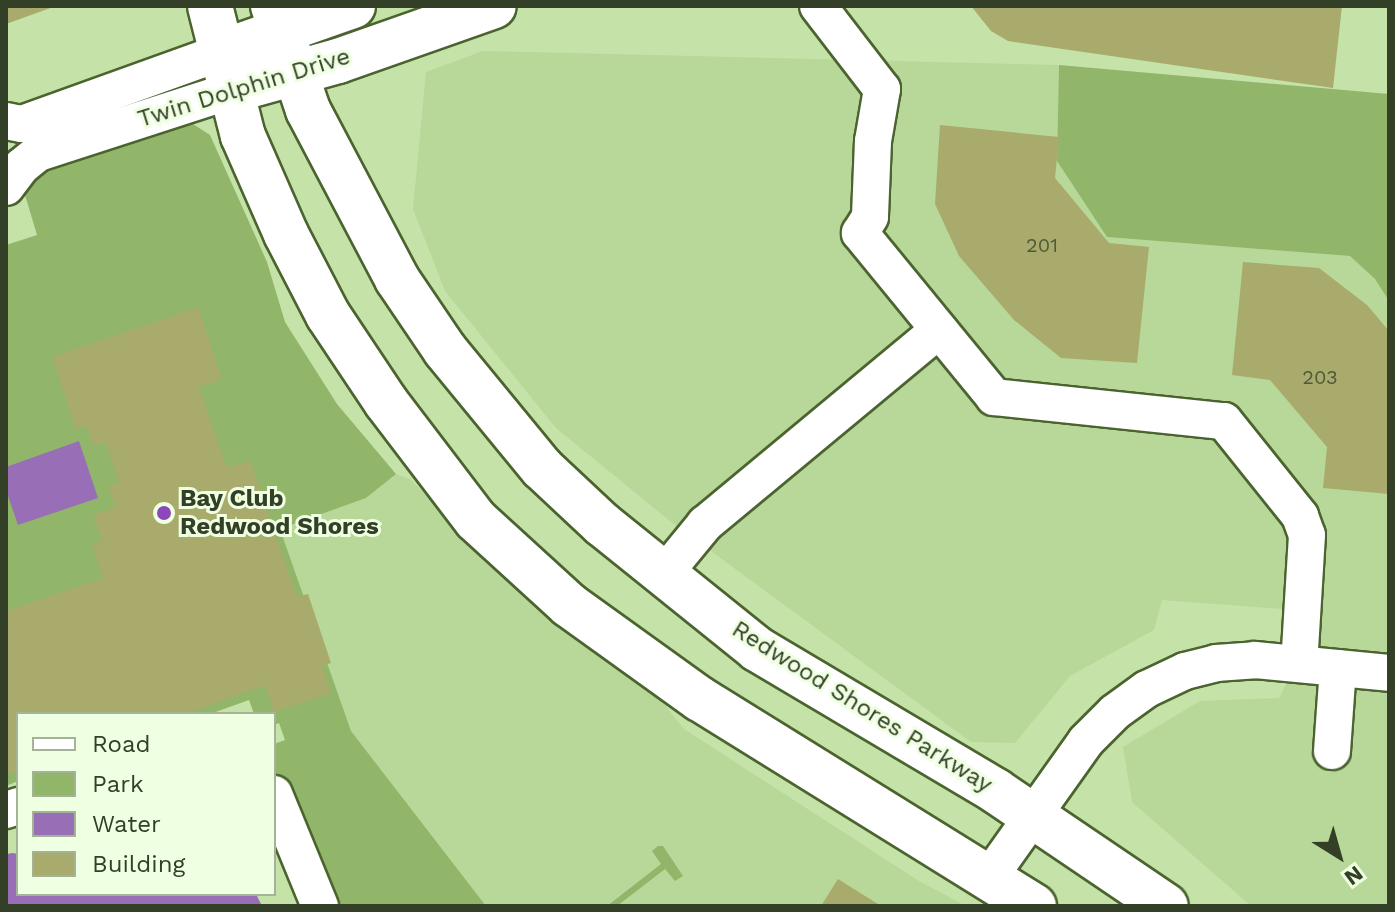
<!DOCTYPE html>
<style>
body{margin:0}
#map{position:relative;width:1395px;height:912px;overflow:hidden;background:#c5e3a8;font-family:"Work Sans",sans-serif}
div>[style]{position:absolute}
.built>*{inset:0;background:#b7d898}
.green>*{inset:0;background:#91b66a}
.water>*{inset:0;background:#986eb7}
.building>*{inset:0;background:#a8ab6b}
.roads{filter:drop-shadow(2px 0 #4b642f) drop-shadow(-2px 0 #4b642f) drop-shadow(0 2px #4b642f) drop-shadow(0 -2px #4b642f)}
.minor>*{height:36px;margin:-18px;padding:0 18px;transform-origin:18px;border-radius:18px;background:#fff}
.major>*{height:44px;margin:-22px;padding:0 22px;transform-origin:22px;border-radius:22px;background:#fff}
.dots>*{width:22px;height:22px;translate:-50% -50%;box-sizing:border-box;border:4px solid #efffe1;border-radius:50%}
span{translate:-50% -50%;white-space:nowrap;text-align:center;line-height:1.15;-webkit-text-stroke:6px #efffe1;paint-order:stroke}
.number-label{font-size:20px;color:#505a38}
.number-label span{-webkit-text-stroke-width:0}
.street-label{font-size:24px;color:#333f27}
.poi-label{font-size:24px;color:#333f27;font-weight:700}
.left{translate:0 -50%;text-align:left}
.frame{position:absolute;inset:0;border:8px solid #333f27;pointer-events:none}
.legend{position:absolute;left:16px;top:712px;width:260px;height:184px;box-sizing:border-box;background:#efffe1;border:2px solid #a4b297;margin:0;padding:10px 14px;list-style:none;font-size:24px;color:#333f27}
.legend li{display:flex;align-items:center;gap:16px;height:40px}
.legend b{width:40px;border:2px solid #a4b297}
.north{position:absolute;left:1299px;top:816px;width:80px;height:80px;-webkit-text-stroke:6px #efffe1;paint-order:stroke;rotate:143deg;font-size:22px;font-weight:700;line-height:32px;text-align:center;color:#333f27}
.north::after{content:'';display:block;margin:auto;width:28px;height:36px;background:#333f27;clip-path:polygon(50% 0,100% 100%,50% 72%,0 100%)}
</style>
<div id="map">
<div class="built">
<div style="clip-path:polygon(483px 51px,1059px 65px,1057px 161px,1108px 237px,1350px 256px,1375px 279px,1389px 301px,1389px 906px,1251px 906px,1132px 802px,1123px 747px,1200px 701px,1279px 698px,1322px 612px,1162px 600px,1154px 630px,1070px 676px,1015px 743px,971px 742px,670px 521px,556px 428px,445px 291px,413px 209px,426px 72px)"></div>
<div style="clip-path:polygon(396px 474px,410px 479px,521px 591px,664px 704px,684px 729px,919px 881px,966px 906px,486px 906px,351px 731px,280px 529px,366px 498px)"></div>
</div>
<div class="green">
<div style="clip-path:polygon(1059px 65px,1389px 94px,1389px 301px,1375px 279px,1350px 256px,1107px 237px,1057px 161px)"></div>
<div style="clip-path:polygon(179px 115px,210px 135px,267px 262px,285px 322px,337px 404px,396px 474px,366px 498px,280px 529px,351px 731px,486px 906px,328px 906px,301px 848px,274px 768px,274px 744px,285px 740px,279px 723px,274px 725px,274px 714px,254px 714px,249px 700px,210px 714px,18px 714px,18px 781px,6px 786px,6px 245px,37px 235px,25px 195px,39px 166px)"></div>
<div style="clip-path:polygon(658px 846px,663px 846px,683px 876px,675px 881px,665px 869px,617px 906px,607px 906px,661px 864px,652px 851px)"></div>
</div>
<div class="water">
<div style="clip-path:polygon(79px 441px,98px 498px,18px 525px,6px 490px,6px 467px)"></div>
<div style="clip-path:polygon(13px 853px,18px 854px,18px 894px,256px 894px,262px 906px,6px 906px,6px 854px)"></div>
</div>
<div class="building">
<div style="clip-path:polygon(6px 6px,56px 6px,6px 24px)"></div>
<div style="clip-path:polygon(971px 6px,1342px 6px,1333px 88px,1008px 41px,991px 31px)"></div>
<div style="clip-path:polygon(940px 125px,1059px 137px,1055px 178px,1109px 243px,1149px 247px,1137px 363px,1061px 358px,1014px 320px,959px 256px,935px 204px)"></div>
<div style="clip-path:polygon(1243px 262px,1319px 268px,1367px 305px,1389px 331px,1389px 494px,1323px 488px,1327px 447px,1270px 380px,1232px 375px)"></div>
<div style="clip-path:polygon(198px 307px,222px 379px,199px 387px,213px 428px,227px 468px,250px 460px,297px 597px,308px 594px,331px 663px,322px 666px,331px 693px,274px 712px,265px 686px,184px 714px,18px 714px,18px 771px,6px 775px,6px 611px,103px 578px,92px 544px,102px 541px,93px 515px,115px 508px,108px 486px,119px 482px,106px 442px,94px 447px,87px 426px,76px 430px,52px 357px)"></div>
<div style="clip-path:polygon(838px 879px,881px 906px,821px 906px)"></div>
</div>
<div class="roads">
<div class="minor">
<div style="left:818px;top:6px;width:105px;rotate:52.4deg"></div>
<div style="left:882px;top:89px;width:53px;rotate:99.8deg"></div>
<div style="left:873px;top:141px;width:76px;rotate:92.3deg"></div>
<div style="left:870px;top:217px;width:19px;rotate:122deg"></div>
<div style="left:860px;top:233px;width:212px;rotate:50.7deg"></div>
<div style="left:994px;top:397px;width:231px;rotate:6deg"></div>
<div style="left:1224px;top:421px;width:122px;rotate:51.3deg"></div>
<div style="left:1300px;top:516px;width:20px;rotate:70deg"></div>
<div style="left:1307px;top:535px;width:129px;rotate:93.5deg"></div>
<div style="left:6px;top:121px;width:16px;rotate:11deg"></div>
<div style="left:22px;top:124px;width:209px;rotate:-19.8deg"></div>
<div style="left:6px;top:187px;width:26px;rotate:-53deg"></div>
<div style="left:22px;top:166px;width:21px;rotate:-39deg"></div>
<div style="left:38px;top:153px;width:202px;rotate:-17.9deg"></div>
<div style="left:664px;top:574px;width:65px;rotate:-50.6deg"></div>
<div style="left:705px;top:524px;width:304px;rotate:-39.7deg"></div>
<div style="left:1332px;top:751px;width:83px;rotate:-85.9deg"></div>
<div style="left:274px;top:794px;width:121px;rotate:67.7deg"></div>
<div style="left:6px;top:810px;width:13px;rotate:-18deg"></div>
<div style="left:988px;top:879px;width:169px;rotate:-54.6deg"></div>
<div style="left:1086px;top:741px;width:41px;rotate:-45deg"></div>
<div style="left:1115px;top:712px;width:39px;rotate:-36deg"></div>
<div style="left:1147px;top:689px;width:42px;rotate:-25.3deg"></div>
<div style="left:1185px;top:671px;width:32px;rotate:-14deg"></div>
<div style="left:1216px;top:663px;width:39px;rotate:-4deg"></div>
<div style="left:1255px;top:660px;width:135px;rotate:5.5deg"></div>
</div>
<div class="major">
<div style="left:210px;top:6px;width:134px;rotate:75.8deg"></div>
<div style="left:243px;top:136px;width:107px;rotate:66.3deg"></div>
<div style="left:286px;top:234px;width:91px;rotate:62.6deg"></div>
<div style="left:328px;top:315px;width:105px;rotate:56.3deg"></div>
<div style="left:386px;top:402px;width:148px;rotate:52.7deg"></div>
<div style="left:476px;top:520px;width:126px;rotate:42.4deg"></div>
<div style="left:569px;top:605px;width:161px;rotate:35.7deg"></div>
<div style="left:700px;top:699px;width:393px;rotate:31.8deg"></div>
<div style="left:273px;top:6px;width:110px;rotate:71.4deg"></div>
<div style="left:308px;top:110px;width:191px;rotate:62.2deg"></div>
<div style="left:397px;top:279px;width:86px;rotate:55.9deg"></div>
<div style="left:445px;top:350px;width:153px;rotate:50.6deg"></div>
<div style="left:542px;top:468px;width:83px;rotate:43.1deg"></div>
<div style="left:603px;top:525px;width:198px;rotate:38.8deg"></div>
<div style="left:757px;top:649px;width:278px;rotate:30.7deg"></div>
<div style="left:996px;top:791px;width:205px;rotate:34.1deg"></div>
<div style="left:219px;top:53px;width:142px;rotate:-19.3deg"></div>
<div style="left:230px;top:91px;width:112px;rotate:-15.5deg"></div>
<div style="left:338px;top:61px;width:165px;rotate:-19.4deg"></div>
</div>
</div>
<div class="dots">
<div style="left:164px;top:513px;background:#8e47ba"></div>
</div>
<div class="number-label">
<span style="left:1042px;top:245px">201</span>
<span style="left:1320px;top:377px">203</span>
</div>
<div class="street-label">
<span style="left:244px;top:88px;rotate:-17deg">Twin Dolphin Drive</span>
<span style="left:862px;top:707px;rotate:32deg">Redwood Shores Parkway</span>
</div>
<div class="poi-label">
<span class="left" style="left:180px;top:513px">Bay Club<br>Redwood Shores</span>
</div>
<div class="frame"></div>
<ul class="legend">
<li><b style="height:10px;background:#fff"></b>Road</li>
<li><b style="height:22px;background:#91b66a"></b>Park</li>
<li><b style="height:22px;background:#986eb7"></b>Water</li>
<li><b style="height:22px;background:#a8ab6b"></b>Building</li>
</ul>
<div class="north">N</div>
</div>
